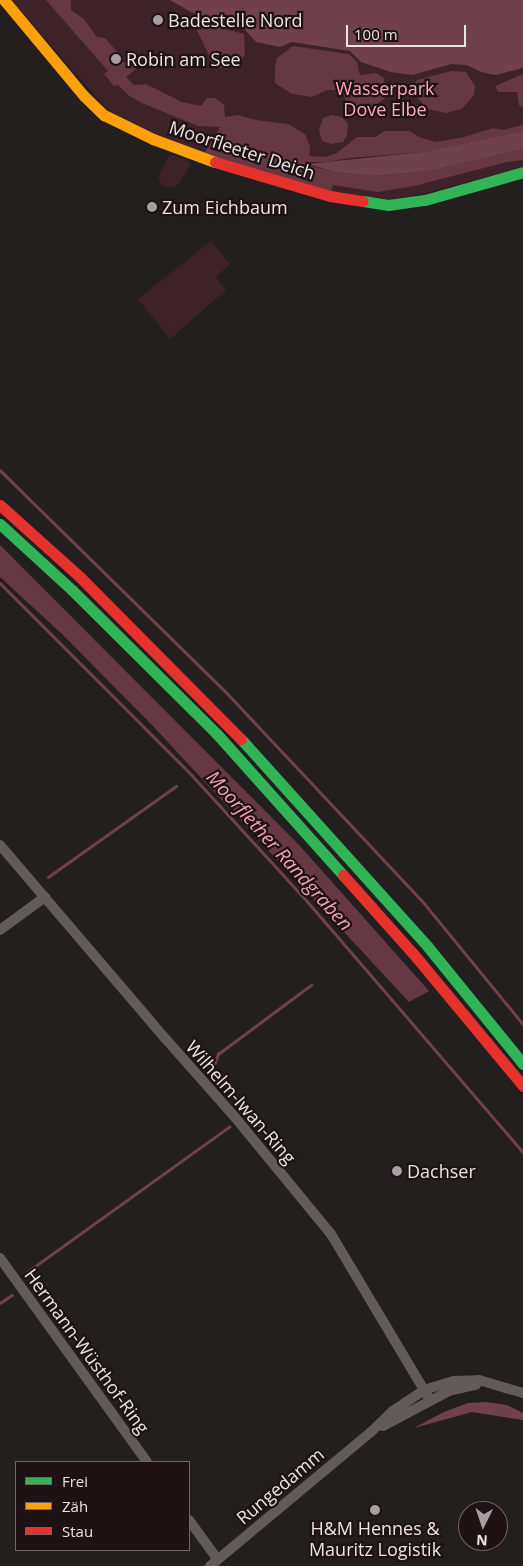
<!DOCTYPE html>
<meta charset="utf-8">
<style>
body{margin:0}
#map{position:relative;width:523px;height:1566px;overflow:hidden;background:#241f1f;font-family:"Open Sans",sans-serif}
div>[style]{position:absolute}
.green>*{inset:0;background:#3e2229}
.forest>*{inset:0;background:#663843}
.water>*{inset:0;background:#70404c}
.stream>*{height:2.5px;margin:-1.25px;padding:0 1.25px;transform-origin:1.25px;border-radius:1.25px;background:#70404c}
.street>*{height:10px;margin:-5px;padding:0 5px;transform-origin:5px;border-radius:5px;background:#625a5b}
.fast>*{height:11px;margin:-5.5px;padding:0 5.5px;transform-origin:5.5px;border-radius:5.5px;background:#30b455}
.slow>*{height:11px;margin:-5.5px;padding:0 5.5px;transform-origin:5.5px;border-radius:5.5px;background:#ff9f0a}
.jam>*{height:11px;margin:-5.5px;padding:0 5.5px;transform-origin:5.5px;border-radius:5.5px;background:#e5322d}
.dots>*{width:14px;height:14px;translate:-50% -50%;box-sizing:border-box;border:2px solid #1e1215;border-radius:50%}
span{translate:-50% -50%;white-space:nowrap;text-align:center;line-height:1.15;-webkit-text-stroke:4.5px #1e1215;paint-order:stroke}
.poi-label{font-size:18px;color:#ece3e5}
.left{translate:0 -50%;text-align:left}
.park-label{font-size:18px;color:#ffa9bd}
.street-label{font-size:18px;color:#ece3e5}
.water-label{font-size:19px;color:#f8a3b7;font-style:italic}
.legend{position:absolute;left:15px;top:1461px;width:175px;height:90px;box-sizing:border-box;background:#1e1215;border:1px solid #706668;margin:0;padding:6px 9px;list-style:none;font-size:15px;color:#ece3e5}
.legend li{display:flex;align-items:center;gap:10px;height:25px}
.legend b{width:25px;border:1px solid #706668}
.north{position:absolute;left:458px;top:1501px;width:50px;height:50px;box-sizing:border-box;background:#1e1215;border:1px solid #706668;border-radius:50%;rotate:184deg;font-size:14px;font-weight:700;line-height:20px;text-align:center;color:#ece3e5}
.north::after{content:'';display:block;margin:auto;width:18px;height:22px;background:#a69ea0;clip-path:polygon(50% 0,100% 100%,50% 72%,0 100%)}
.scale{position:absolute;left:346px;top:25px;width:120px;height:22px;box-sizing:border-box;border:2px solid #ece3e5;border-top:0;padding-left:6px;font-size:15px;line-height:18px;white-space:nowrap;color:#ece3e5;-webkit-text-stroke:4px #1e1215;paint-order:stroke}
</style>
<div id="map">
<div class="green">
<div style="clip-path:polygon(11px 0,523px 0,523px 167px,422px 194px,386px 200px,331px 192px,229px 163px,126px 122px,105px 107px)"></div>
<div style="clip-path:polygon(170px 154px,190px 162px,191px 165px,178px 185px,171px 188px,162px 185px,158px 178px)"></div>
<div style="clip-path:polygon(211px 241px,230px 264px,216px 277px,226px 290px,170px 339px,138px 299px)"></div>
</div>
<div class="forest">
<div style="clip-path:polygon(46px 0,71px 0,71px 10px,84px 19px,97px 37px,105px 38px,120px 55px,121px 62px,135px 64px,137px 68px,126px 77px,134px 85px,146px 84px,182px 102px,201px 106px,207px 98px,215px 98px,224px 105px,225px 117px,238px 115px,256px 120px,288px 124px,305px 134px,310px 146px,309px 156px,325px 157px,337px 153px,357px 137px,376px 137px,384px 131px,410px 131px,419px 137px,436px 142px,464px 137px,493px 128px,503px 130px,523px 125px,523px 131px,422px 152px,349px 158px,326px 162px,310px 162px,311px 166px,334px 172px,372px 176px,429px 171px,523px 149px,523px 160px,507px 162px,414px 186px,378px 192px,333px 185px,331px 192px,204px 154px,220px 127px,198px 126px,142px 103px,128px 95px,118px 85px,114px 86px,104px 74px,108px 71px)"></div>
<div style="clip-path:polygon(203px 23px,244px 34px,245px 54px,238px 64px,226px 69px,213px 64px,194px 24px)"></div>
<div style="clip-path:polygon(293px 46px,349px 54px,357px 62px,360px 75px,376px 73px,384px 78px,385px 98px,371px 109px,347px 104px,342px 90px,327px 90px,312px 97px,292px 94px,275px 83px,275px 67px,277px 58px)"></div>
<div style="clip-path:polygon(451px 71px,466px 72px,475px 86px,474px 95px,462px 109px,446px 113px,427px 109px,415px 94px,413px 87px,417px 80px)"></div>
<div style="clip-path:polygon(523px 74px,523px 108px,519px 105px,517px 92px,498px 92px,495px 86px)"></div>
<div style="clip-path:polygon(331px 115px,342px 117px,348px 124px,347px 135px,343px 142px,332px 144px,322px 141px,319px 130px,323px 118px)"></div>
<div style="clip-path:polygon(0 545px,300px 846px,429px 991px,409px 1002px,152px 725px,63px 635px,0 577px)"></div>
</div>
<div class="water">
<div style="clip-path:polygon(170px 0,523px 0,523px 68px,495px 75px,481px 72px,467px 65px,451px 64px,412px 75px,391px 72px,361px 62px,350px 51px,292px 42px,280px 47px,256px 42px,245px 30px,191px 12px)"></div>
<div style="clip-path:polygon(523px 131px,523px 149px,429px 171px,372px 176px,334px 172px,308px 164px,422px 152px)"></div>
<div style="clip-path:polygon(486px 1402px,507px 1405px,523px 1413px,523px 1420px,472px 1412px,414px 1428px,444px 1412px,468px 1403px)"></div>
</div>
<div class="stream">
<div style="left:218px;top:140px;width:52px;rotate:17.7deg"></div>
<div style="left:268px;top:156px;width:41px;rotate:11.3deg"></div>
<div style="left:0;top:470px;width:318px;rotate:44.5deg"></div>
<div style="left:227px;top:693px;width:288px;rotate:46.8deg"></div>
<div style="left:424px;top:903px;width:156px;rotate:50.7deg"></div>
<div style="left:0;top:583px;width:270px;rotate:45deg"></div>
<div style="left:191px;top:774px;width:173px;rotate:47.6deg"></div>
<div style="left:308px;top:902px;width:330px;rotate:49.3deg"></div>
<div style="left:48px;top:877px;width:157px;rotate:-35.4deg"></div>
<div style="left:214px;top:1065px;width:12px;rotate:-70deg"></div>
<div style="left:218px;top:1054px;width:116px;rotate:-36.6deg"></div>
<div style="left:214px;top:1074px;width:103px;rotate:48.6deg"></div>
<div style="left:27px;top:1272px;width:249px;rotate:-35.7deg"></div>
<div style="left:0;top:1303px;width:14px;rotate:-34deg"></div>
</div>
<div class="street">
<div style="left:0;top:845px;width:253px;rotate:49.5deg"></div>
<div style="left:164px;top:1037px;width:106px;rotate:48.5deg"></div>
<div style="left:234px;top:1116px;width:153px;rotate:50.6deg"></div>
<div style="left:331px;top:1234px;width:193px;rotate:59.2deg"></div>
<div style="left:0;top:930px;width:56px;rotate:-36.3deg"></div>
<div style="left:0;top:1258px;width:251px;rotate:54.2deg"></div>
<div style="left:383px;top:1426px;width:75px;rotate:-27.9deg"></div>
<div style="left:449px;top:1391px;width:28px;rotate:-13deg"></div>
<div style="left:189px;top:1520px;width:49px;rotate:54.1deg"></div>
<div style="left:210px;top:1566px;width:209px;rotate:-39.8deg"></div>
<div style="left:371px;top:1432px;width:30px;rotate:-44deg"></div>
<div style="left:393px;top:1411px;width:37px;rotate:-34deg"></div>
<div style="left:424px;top:1390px;width:31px;rotate:-17deg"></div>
<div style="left:454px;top:1381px;width:25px;rotate:-2deg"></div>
<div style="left:479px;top:1380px;width:46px;rotate:16.5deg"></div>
</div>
<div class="fast">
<div style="left:363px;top:201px;width:25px;rotate:9deg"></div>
<div style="left:388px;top:205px;width:37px;rotate:-8deg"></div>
<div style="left:425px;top:200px;width:102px;rotate:-15.9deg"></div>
<div style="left:0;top:524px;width:98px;rotate:42.5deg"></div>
<div style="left:72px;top:590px;width:203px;rotate:44.8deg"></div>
<div style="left:216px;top:733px;width:191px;rotate:48.2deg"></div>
<div style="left:241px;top:739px;width:280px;rotate:48deg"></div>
<div style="left:428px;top:947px;width:151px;rotate:50.9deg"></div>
</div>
<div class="slow">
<div style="left:4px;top:0;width:125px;rotate:50.2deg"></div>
<div style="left:84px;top:96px;width:28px;rotate:44deg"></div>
<div style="left:104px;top:115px;width:55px;rotate:26.1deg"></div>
<div style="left:153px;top:139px;width:66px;rotate:20.4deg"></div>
</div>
<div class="jam">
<div style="left:215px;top:162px;width:120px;rotate:16.5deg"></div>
<div style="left:330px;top:196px;width:33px;rotate:9deg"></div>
<div style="left:0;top:505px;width:109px;rotate:42deg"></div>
<div style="left:81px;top:578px;width:227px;rotate:45.2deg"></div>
<div style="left:343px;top:875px;width:110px;rotate:48.3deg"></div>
<div style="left:416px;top:957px;width:168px;rotate:50.3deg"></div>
</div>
<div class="dots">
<div style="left:158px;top:20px;background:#a69ea0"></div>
<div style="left:116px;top:59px;background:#a69ea0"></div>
<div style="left:152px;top:207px;background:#a69ea0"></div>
<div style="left:397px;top:1171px;background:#a69ea0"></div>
<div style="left:375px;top:1510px;background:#a69ea0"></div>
</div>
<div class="poi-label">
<span class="left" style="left:168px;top:20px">Badestelle Nord</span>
<span class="left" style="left:126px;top:59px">Robin am See</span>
<span class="left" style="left:162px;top:207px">Zum Eichbaum</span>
<span class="left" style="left:407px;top:1171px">Dachser</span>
<span style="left:375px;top:1539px">H&amp;M Hennes &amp;<br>Mauritz Logistik</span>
</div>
<div class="park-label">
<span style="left:385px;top:99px">Wasserpark<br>Dove Elbe</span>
</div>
<div class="street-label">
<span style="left:242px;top:150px;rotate:18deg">Moorfleeter Deich</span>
<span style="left:241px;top:1102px;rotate:49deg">Wilhelm-Iwan-Ring</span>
<span style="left:87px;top:1351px;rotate:54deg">Hermann-Wüsthof-Ring</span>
<span style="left:280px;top:1486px;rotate:-40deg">Rungedamm</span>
</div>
<div class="water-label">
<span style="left:279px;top:851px;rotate:48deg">Moorflether Randgraben</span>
</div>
<ul class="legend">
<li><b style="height:6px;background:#30b455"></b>Frei</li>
<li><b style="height:6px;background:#ff9f0a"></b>Zäh</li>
<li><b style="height:6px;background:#e5322d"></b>Stau</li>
</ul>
<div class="north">N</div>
<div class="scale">100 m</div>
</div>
